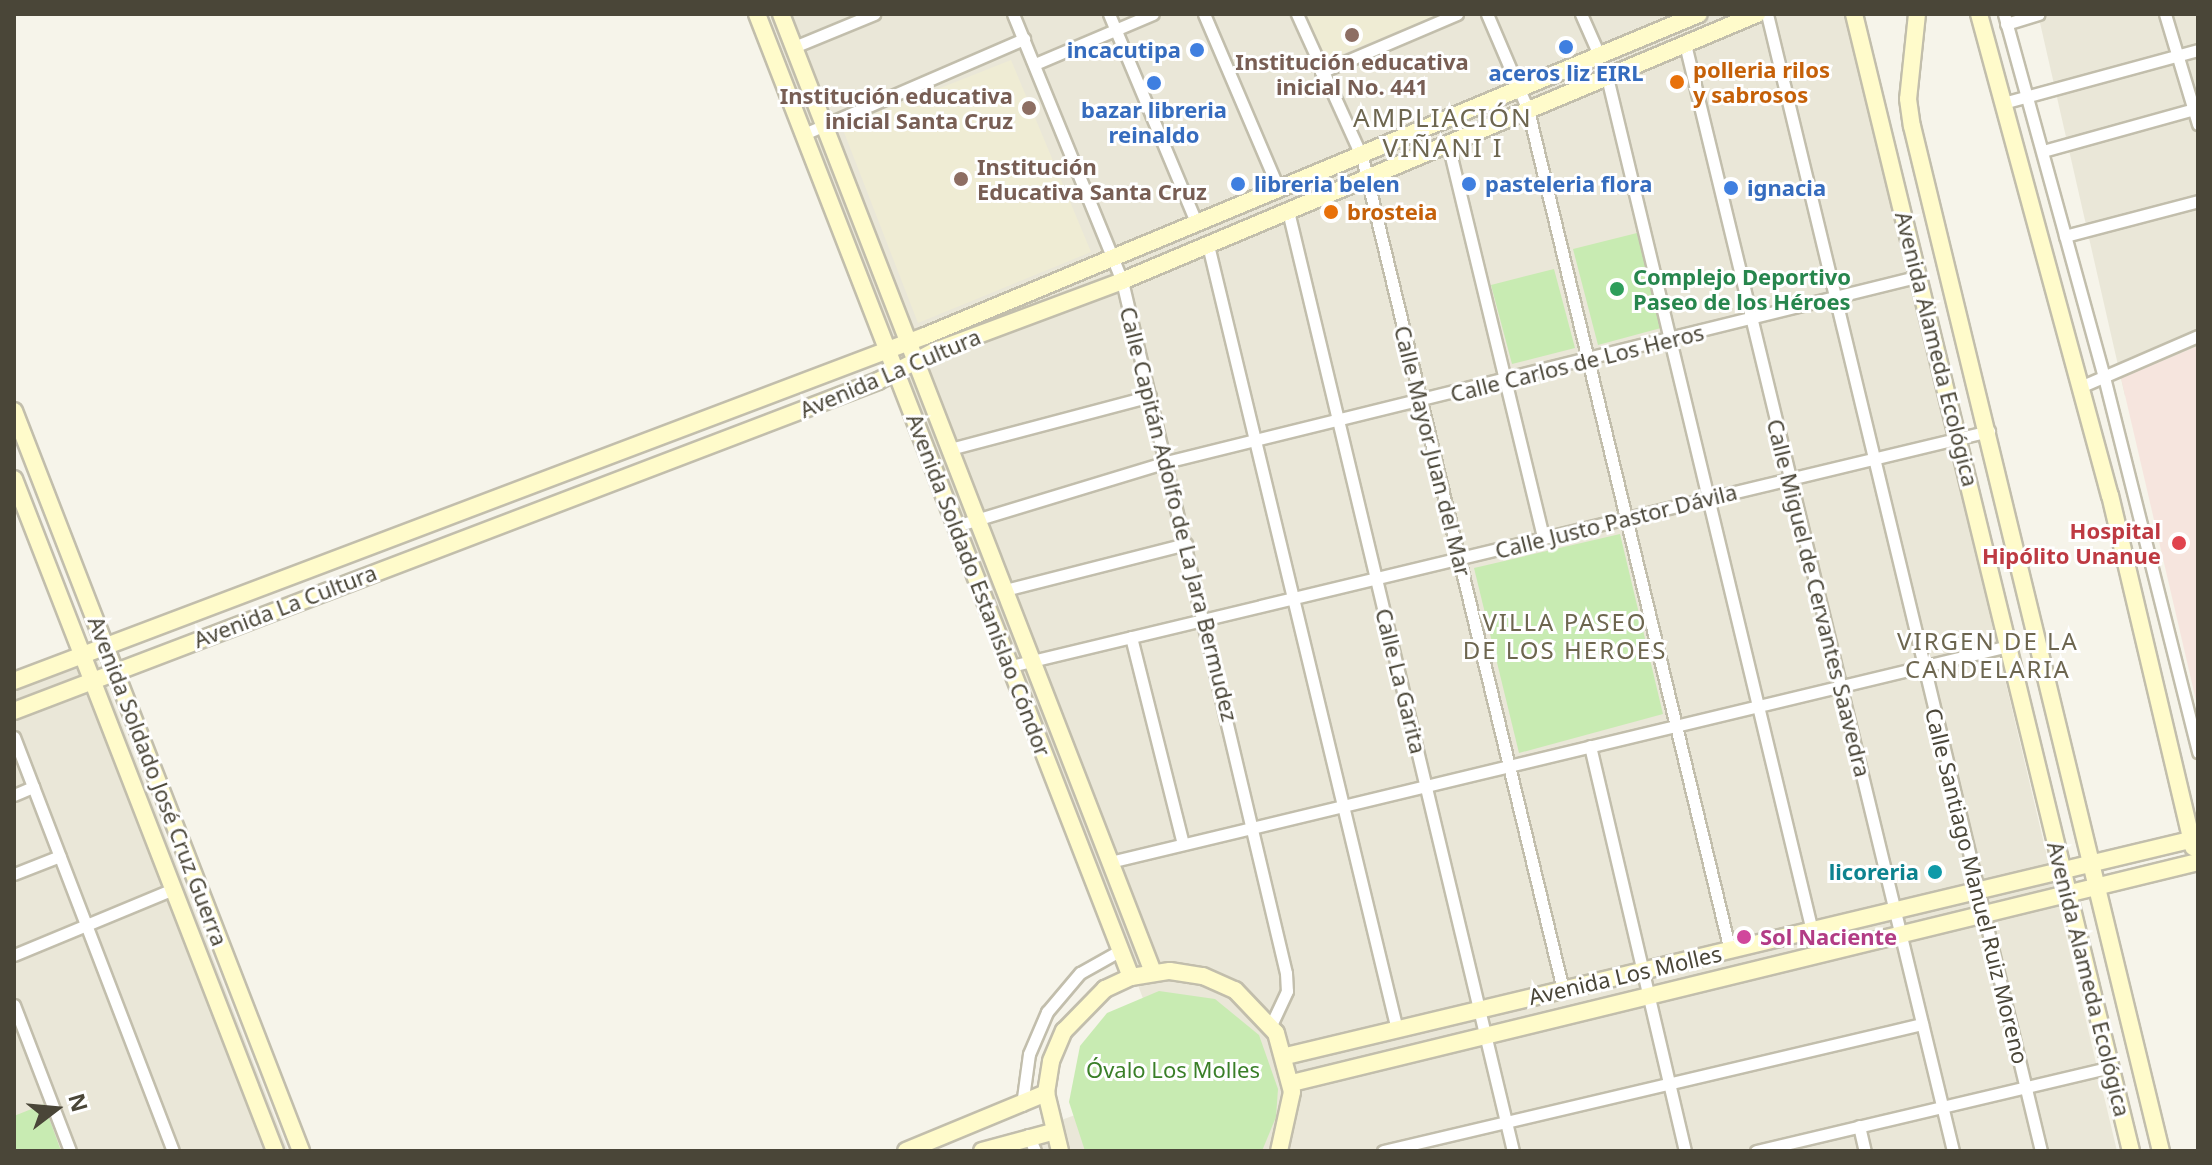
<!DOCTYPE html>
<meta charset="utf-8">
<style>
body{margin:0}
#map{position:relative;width:2212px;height:1165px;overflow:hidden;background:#f6f4ea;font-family:"Noto Sans",sans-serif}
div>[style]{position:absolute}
.residential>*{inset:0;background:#eae7d8}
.education>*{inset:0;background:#efecd4}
.medical>*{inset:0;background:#f6e5de}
.green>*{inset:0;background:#c8ebb2}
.roads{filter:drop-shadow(2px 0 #c2beac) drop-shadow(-2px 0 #c2beac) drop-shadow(0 2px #c2beac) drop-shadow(0 -2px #c2beac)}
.street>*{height:11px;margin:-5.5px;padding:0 5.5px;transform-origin:5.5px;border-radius:5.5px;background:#fff}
.secondary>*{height:16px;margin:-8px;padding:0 8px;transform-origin:8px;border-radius:8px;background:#fffbcb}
.dots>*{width:22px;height:22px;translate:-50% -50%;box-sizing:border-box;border:4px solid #fff;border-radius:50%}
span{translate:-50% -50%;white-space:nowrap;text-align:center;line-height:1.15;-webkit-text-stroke:6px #fff;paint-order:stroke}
.shop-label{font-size:22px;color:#366cbe;font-weight:700}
.right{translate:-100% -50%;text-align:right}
.left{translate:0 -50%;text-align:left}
.education-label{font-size:22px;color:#785e54;font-weight:700}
.food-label{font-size:22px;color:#c56008;font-weight:700}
.leisure-label{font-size:22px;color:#27864d;font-weight:700}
.street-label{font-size:22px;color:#4a4638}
.health-label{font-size:22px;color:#be3a42;font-weight:700}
.culture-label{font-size:22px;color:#0d838f;font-weight:700}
.hotel-label{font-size:22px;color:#b23c85;font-weight:700}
.park-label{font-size:22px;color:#3a7f28}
.neighbourhood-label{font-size:24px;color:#6d664f;letter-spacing:2px}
.quarter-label{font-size:26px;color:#6d664f;letter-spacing:2px}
.frame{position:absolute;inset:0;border:16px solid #4a4638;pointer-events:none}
.north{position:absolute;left:16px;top:1069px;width:80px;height:80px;-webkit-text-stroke:6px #fff;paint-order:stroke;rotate:74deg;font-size:22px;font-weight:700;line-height:32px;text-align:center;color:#4a4638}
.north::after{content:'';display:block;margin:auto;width:28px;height:36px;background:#4a4638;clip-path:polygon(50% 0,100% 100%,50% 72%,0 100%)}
</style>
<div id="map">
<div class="residential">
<div style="clip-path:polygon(769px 14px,1847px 14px,2117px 1151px,974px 1151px,1174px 1080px)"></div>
<div style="clip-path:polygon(2038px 14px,2198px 14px,2198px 363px,2125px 396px)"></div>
<div style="clip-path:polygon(96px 657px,288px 1151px,14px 1151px,14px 689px)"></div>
</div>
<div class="education">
<div style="clip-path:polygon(1306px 14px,1440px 14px,1332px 58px,1325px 56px)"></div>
<div style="clip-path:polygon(1011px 60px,1091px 252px,918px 323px,842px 127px)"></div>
</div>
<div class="medical">
<div style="clip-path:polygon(2198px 346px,2198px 709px,2121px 378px)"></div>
</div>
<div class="green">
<div style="clip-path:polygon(1637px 233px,1661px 328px,1598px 345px,1573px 249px)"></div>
<div style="clip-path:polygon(1554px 269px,1575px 348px,1512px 364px,1491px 285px)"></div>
<div style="clip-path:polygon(1620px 534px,1663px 714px,1519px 753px,1474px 568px)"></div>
<div style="clip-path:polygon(1159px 991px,1215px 999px,1259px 1035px,1278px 1089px,1276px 1117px,1262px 1151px,1085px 1151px,1069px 1102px,1080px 1046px,1107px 1013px)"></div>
<div style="clip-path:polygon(44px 1104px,61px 1151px,14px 1151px,14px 1116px)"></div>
</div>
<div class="roads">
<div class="street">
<div style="left:1013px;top:14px;width:288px;rotate:67.8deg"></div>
<div style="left:1122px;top:281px;width:711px;rotate:76.67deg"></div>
<div style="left:1286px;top:973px;width:18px;rotate:87deg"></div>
<div style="left:1287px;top:991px;width:38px;rotate:115deg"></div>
<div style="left:1109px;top:14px;width:228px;rotate:67.3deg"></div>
<div style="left:1204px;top:14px;width:191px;rotate:66.9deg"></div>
<div style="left:1297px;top:14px;width:157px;rotate:65.6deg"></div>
<div style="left:1362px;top:157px;width:857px;rotate:76.43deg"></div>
<div style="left:1487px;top:14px;width:104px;rotate:66.9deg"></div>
<div style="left:1528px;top:110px;width:865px;rotate:76.49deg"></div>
<div style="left:1581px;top:14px;width:47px;rotate:66.2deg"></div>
<div style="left:1767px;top:14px;width:1170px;rotate:76.45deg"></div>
<div style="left:2004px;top:14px;width:377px;rotate:74.6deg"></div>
<div style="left:2104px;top:377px;width:387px;rotate:75.9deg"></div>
<div style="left:2165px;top:14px;width:115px;rotate:73.3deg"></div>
<div style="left:2006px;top:24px;width:34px;rotate:-17deg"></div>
<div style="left:1685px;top:44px;width:1139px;rotate:76.39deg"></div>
<div style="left:794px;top:47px;width:87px;rotate:-22.4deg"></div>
<div style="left:1035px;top:64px;width:128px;rotate:-23deg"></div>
<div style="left:1321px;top:72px;width:148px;rotate:-23.1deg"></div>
<div style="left:1607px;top:77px;width:878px;rotate:76.5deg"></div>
<div style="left:2003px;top:103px;width:202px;rotate:-15.2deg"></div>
<div style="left:804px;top:134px;width:240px;rotate:-23.4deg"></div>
<div style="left:1448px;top:144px;width:405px;rotate:76.4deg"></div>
<div style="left:2043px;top:151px;width:157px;rotate:-15.5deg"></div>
<div style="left:1288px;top:211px;width:967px;rotate:76.54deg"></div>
<div style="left:2065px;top:236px;width:138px;rotate:-14.7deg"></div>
<div style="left:1208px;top:245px;width:807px;rotate:76.46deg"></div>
<div style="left:2080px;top:387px;width:129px;rotate:-23.4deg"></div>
<div style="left:950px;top:449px;width:207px;rotate:-14.8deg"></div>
<div style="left:956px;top:526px;width:220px;rotate:-16.9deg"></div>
<div style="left:1166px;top:462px;width:777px;rotate:-13.86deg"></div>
<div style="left:1005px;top:590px;width:187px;rotate:-14.3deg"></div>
<div style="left:1131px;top:637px;width:213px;rotate:75.9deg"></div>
<div style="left:1011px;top:666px;width:1006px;rotate:-13.51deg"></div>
<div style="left:14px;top:737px;width:443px;rotate:69deg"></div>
<div style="left:1590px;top:746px;width:416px;rotate:76.8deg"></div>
<div style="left:14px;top:795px;width:21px;rotate:-23deg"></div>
<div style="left:1110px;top:862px;width:924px;rotate:-13.52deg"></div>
<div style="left:14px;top:874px;width:49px;rotate:-21.4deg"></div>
<div style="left:14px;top:955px;width:172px;rotate:-22.5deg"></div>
<div style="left:14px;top:1005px;width:156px;rotate:69deg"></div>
<div style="left:1022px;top:1105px;width:51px;rotate:-82.2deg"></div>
<div style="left:1029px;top:1054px;width:46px;rotate:-66.8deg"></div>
<div style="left:1047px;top:1012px;width:51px;rotate:-49.8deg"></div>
<div style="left:1080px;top:973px;width:47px;rotate:-29.3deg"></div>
<div style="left:1859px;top:1126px;width:26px;rotate:77deg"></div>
<div style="left:1028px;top:1135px;width:17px;rotate:66deg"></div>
<div style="left:1383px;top:1151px;width:554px;rotate:-13.26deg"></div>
<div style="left:1756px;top:1151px;width:364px;rotate:-13.3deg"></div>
</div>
<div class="secondary">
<div style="left:757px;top:14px;width:1033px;rotate:68.78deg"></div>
<div style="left:781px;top:14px;width:1028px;rotate:68.78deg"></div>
<div style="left:1854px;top:14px;width:1170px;rotate:76.31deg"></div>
<div style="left:1917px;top:14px;width:85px;rotate:96deg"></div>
<div style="left:1908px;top:99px;width:27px;rotate:82deg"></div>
<div style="left:1912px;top:126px;width:1055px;rotate:76.35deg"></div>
<div style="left:1979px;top:14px;width:499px;rotate:74.8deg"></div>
<div style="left:2110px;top:495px;width:362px;rotate:76.7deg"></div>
<div style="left:14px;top:411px;width:794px;rotate:68.8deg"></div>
<div style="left:14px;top:479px;width:721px;rotate:68.77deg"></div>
<div style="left:14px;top:681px;width:974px;rotate:-20.74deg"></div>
<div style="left:925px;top:336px;width:838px;rotate:-22.59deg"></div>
<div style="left:14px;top:711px;width:925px;rotate:-20.9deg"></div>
<div style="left:878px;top:381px;width:64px;rotate:-27.8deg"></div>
<div style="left:935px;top:351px;width:200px;rotate:-20.5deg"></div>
<div style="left:1122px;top:281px;width:689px;rotate:-22.81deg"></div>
<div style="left:1286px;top:1056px;width:938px;rotate:-13.44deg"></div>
<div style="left:1292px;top:1083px;width:933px;rotate:-13.71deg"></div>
<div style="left:906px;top:1151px;width:152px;rotate:-22.5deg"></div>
<div style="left:982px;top:1151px;width:73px;rotate:-15.2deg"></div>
<div style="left:1060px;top:1151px;width:60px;rotate:-103.6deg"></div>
<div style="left:1046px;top:1093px;width:32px;rotate:-81deg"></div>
<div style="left:1051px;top:1061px;width:33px;rotate:-67deg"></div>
<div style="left:1064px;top:1031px;width:59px;rotate:-45.7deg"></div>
<div style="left:1105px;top:989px;width:29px;rotate:-25deg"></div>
<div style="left:1131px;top:977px;width:39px;rotate:-9deg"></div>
<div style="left:1170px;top:971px;width:33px;rotate:9deg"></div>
<div style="left:1203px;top:976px;width:35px;rotate:24deg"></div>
<div style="left:1235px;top:990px;width:59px;rotate:46.4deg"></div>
<div style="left:1276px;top:1033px;width:61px;rotate:74.8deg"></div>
<div style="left:1292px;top:1092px;width:60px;rotate:102.4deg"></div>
</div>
</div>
<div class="dots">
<div style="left:1352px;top:35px;background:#8d6e63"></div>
<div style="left:1566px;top:47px;background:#3f7fe0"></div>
<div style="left:1197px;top:50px;background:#3f7fe0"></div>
<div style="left:1677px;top:82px;background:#e8710a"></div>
<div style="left:1154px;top:83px;background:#3f7fe0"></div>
<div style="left:1029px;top:108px;background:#8d6e63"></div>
<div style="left:961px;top:179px;background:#8d6e63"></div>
<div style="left:1238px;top:184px;background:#3f7fe0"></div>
<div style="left:1469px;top:184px;background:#3f7fe0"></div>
<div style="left:1731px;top:188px;background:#3f7fe0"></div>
<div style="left:1331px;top:212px;background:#e8710a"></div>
<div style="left:1617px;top:289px;background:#2e9e5b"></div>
<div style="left:2179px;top:543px;background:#e0444e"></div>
<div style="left:1935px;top:872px;background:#0f9aa8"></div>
<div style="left:1744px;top:937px;background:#d1479c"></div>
</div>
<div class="shop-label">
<span class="right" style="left:1181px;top:50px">incacutipa</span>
<span style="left:1566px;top:73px">aceros liz EIRL</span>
<span style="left:1154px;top:122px">bazar libreria<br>reinaldo</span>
<span class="left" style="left:1254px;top:184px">libreria belen</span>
<span class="left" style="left:1485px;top:184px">pasteleria flora</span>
<span class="left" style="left:1747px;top:188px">ignacia</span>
</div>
<div class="education-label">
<span style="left:1352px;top:74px">Institución educativa<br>inicial No. 441</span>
<span class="right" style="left:1013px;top:108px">Institución educativa<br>inicial Santa Cruz</span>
<span class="left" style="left:977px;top:179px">Institución<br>Educativa Santa Cruz</span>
</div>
<div class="food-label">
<span class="left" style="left:1693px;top:82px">polleria rilos<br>y sabrosos</span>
<span class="left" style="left:1347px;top:212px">brosteia</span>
</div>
<div class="leisure-label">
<span class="left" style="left:1633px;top:289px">Complejo Deportivo<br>Paseo de los Héroes</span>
</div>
<div class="street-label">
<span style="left:1937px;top:349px;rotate:76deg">Avenida Alameda Ecológica</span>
<span style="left:1577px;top:363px;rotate:-14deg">Calle Carlos de Los Heros</span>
<span style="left:890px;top:373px;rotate:-23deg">Avenida La Cultura</span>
<span style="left:1433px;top:451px;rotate:76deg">Calle Mayor Juan del Mar</span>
<span style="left:1179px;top:514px;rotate:76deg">Calle Capitán Adolfo de La Jara Bermudez</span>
<span style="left:1616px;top:521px;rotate:-14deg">Calle Justo Pastor Dávila</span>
<span style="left:979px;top:585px;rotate:69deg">Avenida Soldado Estanislao Cóndor</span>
<span style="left:1819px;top:598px;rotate:76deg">Calle Miguel de Cervantes Saavedra</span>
<span style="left:285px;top:606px;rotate:-21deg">Avenida La Cultura</span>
<span style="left:1401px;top:681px;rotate:76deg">Calle La Garita</span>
<span style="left:158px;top:781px;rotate:69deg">Avenida Soldado José Cruz Guerra</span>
<span style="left:1977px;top:886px;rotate:76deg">Calle Santiago Manuel Ruiz Moreno</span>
<span style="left:1625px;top:975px;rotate:-13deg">Avenida Los Molles</span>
<span style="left:2089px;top:979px;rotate:76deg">Avenida Alameda Ecológica</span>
</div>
<div class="health-label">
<span class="right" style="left:2161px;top:543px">Hospital<br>Hipólito Unanue</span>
</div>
<div class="culture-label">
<span class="right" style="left:1919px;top:872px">licoreria</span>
</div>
<div class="hotel-label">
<span class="left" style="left:1760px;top:937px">Sol Naciente</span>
</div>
<div class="park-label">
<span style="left:1173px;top:1070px">Óvalo Los Molles</span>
</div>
<div class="neighbourhood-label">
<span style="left:1565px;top:636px">VILLA PASEO<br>DE LOS HEROES</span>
<span style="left:1988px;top:655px">VIRGEN DE LA<br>CANDELARIA</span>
</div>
<div class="quarter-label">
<span style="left:1443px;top:133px">AMPLIACIÓN<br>VIÑANI I</span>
</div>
<div class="frame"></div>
<div class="north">N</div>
</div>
